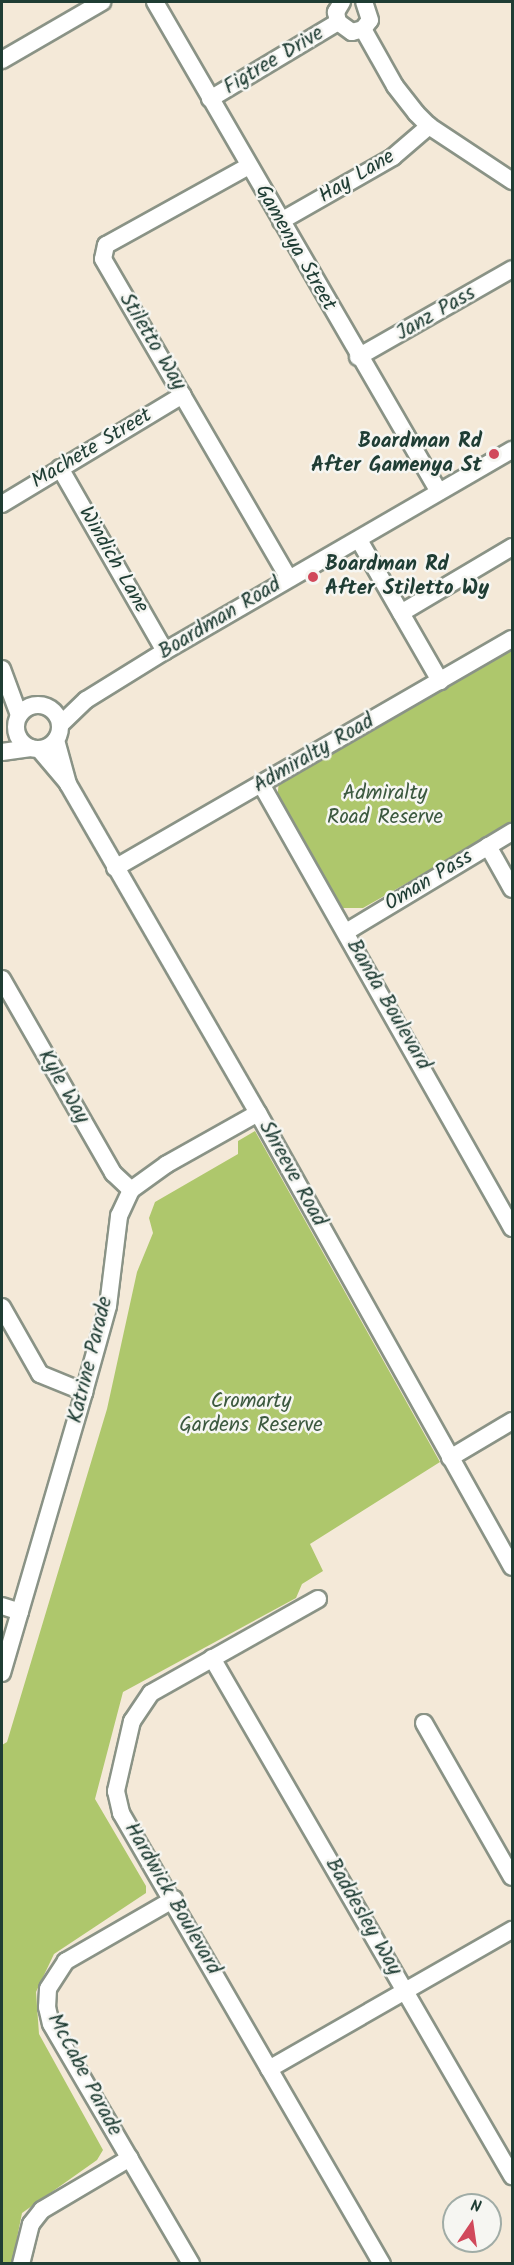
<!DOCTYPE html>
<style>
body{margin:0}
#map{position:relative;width:514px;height:2265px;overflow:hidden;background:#f4e9d8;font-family:Kalam,sans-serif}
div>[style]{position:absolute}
.green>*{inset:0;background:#aec76c}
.roads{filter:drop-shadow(2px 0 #8a9386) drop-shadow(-2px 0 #8a9386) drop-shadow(0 2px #8a9386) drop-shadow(0 -2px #8a9386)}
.minor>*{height:16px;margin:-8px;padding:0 8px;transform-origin:8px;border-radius:8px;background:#fff}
.minor>.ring{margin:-8px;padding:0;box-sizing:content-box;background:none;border:16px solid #fff;border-radius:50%}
.dots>*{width:16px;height:16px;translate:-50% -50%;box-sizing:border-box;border:3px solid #f6f6f2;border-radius:50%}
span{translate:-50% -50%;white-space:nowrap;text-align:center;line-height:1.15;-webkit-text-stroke:5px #f6f6f2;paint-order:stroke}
.street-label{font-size:21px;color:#1f3d34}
.poi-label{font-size:21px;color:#1f3d34;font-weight:700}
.right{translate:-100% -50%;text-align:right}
.left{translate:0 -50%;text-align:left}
.park-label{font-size:21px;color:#3c593f}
.frame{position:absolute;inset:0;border:3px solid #1f3d34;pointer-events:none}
.north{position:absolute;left:442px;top:2193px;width:60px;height:60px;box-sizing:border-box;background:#f6f6f2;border:2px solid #a0aca6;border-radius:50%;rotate:13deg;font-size:16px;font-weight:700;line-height:24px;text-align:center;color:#1f3d34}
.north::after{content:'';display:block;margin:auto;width:21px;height:27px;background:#d1495b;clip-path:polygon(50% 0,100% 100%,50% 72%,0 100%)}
</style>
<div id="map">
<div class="green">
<div style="clip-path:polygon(512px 647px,512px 823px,363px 908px,342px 908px,277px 800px,279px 781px)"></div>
<div style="clip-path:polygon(255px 1131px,440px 1462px,310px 1544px,323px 1571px,302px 1584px,296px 1598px,123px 1692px,95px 1799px,146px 1886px,146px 1893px,54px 1954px,36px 1992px,39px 2034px,103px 2150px,97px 2160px,22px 2213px,12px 2263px,2px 2263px,2px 1745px,7px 1742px,107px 1409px,137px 1272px,153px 1233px,149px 1218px,155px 1202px,238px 1154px,238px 1141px)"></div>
</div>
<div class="roads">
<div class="minor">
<div style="left:155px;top:2px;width:566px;rotate:59.9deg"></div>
<div style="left:342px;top:2px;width:12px;rotate:121deg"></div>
<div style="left:336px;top:12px;width:10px;rotate:79deg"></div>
<div style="left:338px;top:22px;width:17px;rotate:36deg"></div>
<div style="left:352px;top:32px;width:11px;rotate:-15deg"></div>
<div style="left:363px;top:29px;width:11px;rotate:-52deg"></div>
<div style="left:370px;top:20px;width:19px;rotate:-108deg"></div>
<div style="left:363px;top:29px;width:65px;rotate:60.7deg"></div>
<div style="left:395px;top:86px;width:34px;rotate:52deg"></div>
<div style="left:416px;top:113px;width:18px;rotate:45deg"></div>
<div style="left:429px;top:126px;width:100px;rotate:33.5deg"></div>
<div style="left:2px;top:60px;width:116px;rotate:-30.1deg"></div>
<div style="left:210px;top:99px;width:149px;rotate:-31deg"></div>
<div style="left:247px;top:167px;width:161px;rotate:151deg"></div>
<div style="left:106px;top:245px;width:14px;rotate:102deg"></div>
<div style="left:103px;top:259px;width:369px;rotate:59.8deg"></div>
<div style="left:281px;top:221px;width:129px;rotate:-29.7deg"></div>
<div style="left:393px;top:157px;width:48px;rotate:-40.7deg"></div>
<div style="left:358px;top:357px;width:177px;rotate:-29.7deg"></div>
<div style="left:60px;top:468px;width:211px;rotate:60.2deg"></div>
<div style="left:2px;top:504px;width:211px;rotate:-31.1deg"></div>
<div style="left:359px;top:540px;width:163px;rotate:60.1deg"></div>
<div style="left:401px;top:613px;width:129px;rotate:-30.7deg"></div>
<div style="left:2px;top:669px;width:49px;rotate:69.7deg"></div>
<div class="ring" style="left:16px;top:705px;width:28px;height:28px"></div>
<div style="left:60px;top:725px;width:36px;rotate:-44deg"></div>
<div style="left:86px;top:700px;width:93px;rotate:-31.8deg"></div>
<div style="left:165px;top:651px;width:401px;rotate:-30.1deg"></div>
<div style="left:56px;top:740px;width:46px;rotate:74.7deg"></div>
<div style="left:68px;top:784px;width:380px;rotate:60deg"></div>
<div style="left:258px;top:1113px;width:520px;rotate:60.77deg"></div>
<div style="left:39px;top:749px;width:42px;rotate:49.8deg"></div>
<div style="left:2px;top:752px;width:29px;rotate:-8deg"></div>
<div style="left:261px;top:784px;width:510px;rotate:60.52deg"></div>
<div style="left:488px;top:846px;width:49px;rotate:60.8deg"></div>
<div style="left:115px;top:868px;width:458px;rotate:-30deg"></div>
<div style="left:346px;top:932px;width:194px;rotate:-31.1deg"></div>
<div style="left:2px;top:979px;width:224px;rotate:60.2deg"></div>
<div style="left:113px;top:1173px;width:25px;rotate:43deg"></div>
<div style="left:2px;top:1307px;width:77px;rotate:60.4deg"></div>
<div style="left:40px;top:1374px;width:48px;rotate:22.2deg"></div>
<div style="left:450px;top:1458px;width:72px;rotate:-30.8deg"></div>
<div style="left:318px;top:1599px;width:192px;rotate:150.6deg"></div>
<div style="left:151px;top:1693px;width:34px;rotate:124deg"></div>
<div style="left:132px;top:1721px;width:72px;rotate:102.9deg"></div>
<div style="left:116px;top:1791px;width:23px;rotate:77deg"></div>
<div style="left:121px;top:1813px;width:521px;rotate:59.94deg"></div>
<div style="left:2px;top:1606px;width:19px;rotate:18deg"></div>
<div style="left:212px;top:1658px;width:599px;rotate:59.92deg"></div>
<div style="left:2px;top:1673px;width:293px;rotate:-73.7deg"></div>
<div style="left:84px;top:1392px;width:89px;rotate:-74.4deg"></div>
<div style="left:108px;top:1306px;width:91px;rotate:-83deg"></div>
<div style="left:119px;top:1216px;width:29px;rotate:-65deg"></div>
<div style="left:131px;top:1190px;width:44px;rotate:-35.8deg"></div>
<div style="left:167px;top:1164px;width:104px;rotate:-29.3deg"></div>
<div style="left:424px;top:1723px;width:177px;rotate:60.3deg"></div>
<div style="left:174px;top:1899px;width:125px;rotate:150.1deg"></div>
<div style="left:66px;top:1961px;width:33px;rotate:123deg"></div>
<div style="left:48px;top:1989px;width:18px;rotate:93deg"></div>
<div style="left:47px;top:2007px;width:17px;rotate:77deg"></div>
<div style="left:51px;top:2024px;width:278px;rotate:59.7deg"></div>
<div style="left:269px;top:2069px;width:280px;rotate:-29.8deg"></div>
<div style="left:21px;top:2264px;width:41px;rotate:-76deg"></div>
<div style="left:31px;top:2224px;width:18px;rotate:-52deg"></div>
<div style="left:42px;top:2210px;width:102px;rotate:-30.6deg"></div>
</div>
</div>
<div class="dots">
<div style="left:494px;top:454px;background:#d1495b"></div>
<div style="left:313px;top:577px;background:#d1495b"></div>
</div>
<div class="street-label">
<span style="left:274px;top:61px;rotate:-31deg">Figtree Drive</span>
<span style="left:357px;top:177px;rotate:-31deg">Hay Lane</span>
<span style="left:295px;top:248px;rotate:60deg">Gamenya Street</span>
<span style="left:436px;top:314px;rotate:-30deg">Janz Pass</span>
<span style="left:152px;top:342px;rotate:59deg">Stiletto Way</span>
<span style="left:92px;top:449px;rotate:-31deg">Machete Street</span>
<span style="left:113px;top:560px;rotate:60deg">Windich Lane</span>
<span style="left:220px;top:619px;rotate:-31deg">Boardman Road</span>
<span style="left:314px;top:754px;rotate:-30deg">Admiralty Road</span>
<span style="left:429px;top:881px;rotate:-31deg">Oman Pass</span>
<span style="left:388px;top:1005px;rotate:60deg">Banda Boulevard</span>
<span style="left:63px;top:1087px;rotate:60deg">Kyle Way</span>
<span style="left:292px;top:1174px;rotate:61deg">Shreeve Road</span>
<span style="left:91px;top:1360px;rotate:-76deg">Katrine Parade</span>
<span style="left:172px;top:1899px;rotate:60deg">Hardwick Boulevard</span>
<span style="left:363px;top:1917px;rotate:60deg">Baddesley Way</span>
<span style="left:84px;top:2075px;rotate:62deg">McCabe Parade</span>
</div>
<div class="poi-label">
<span class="right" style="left:482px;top:454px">Boardman Rd<br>After Gamenya St</span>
<span class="left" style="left:325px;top:577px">Boardman Rd<br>After Stiletto Wy</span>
</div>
<div class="park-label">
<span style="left:385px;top:806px">Admiralty<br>Road Reserve</span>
<span style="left:251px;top:1414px">Cromarty<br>Gardens Reserve</span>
</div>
<div class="frame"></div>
<div class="north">N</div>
</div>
